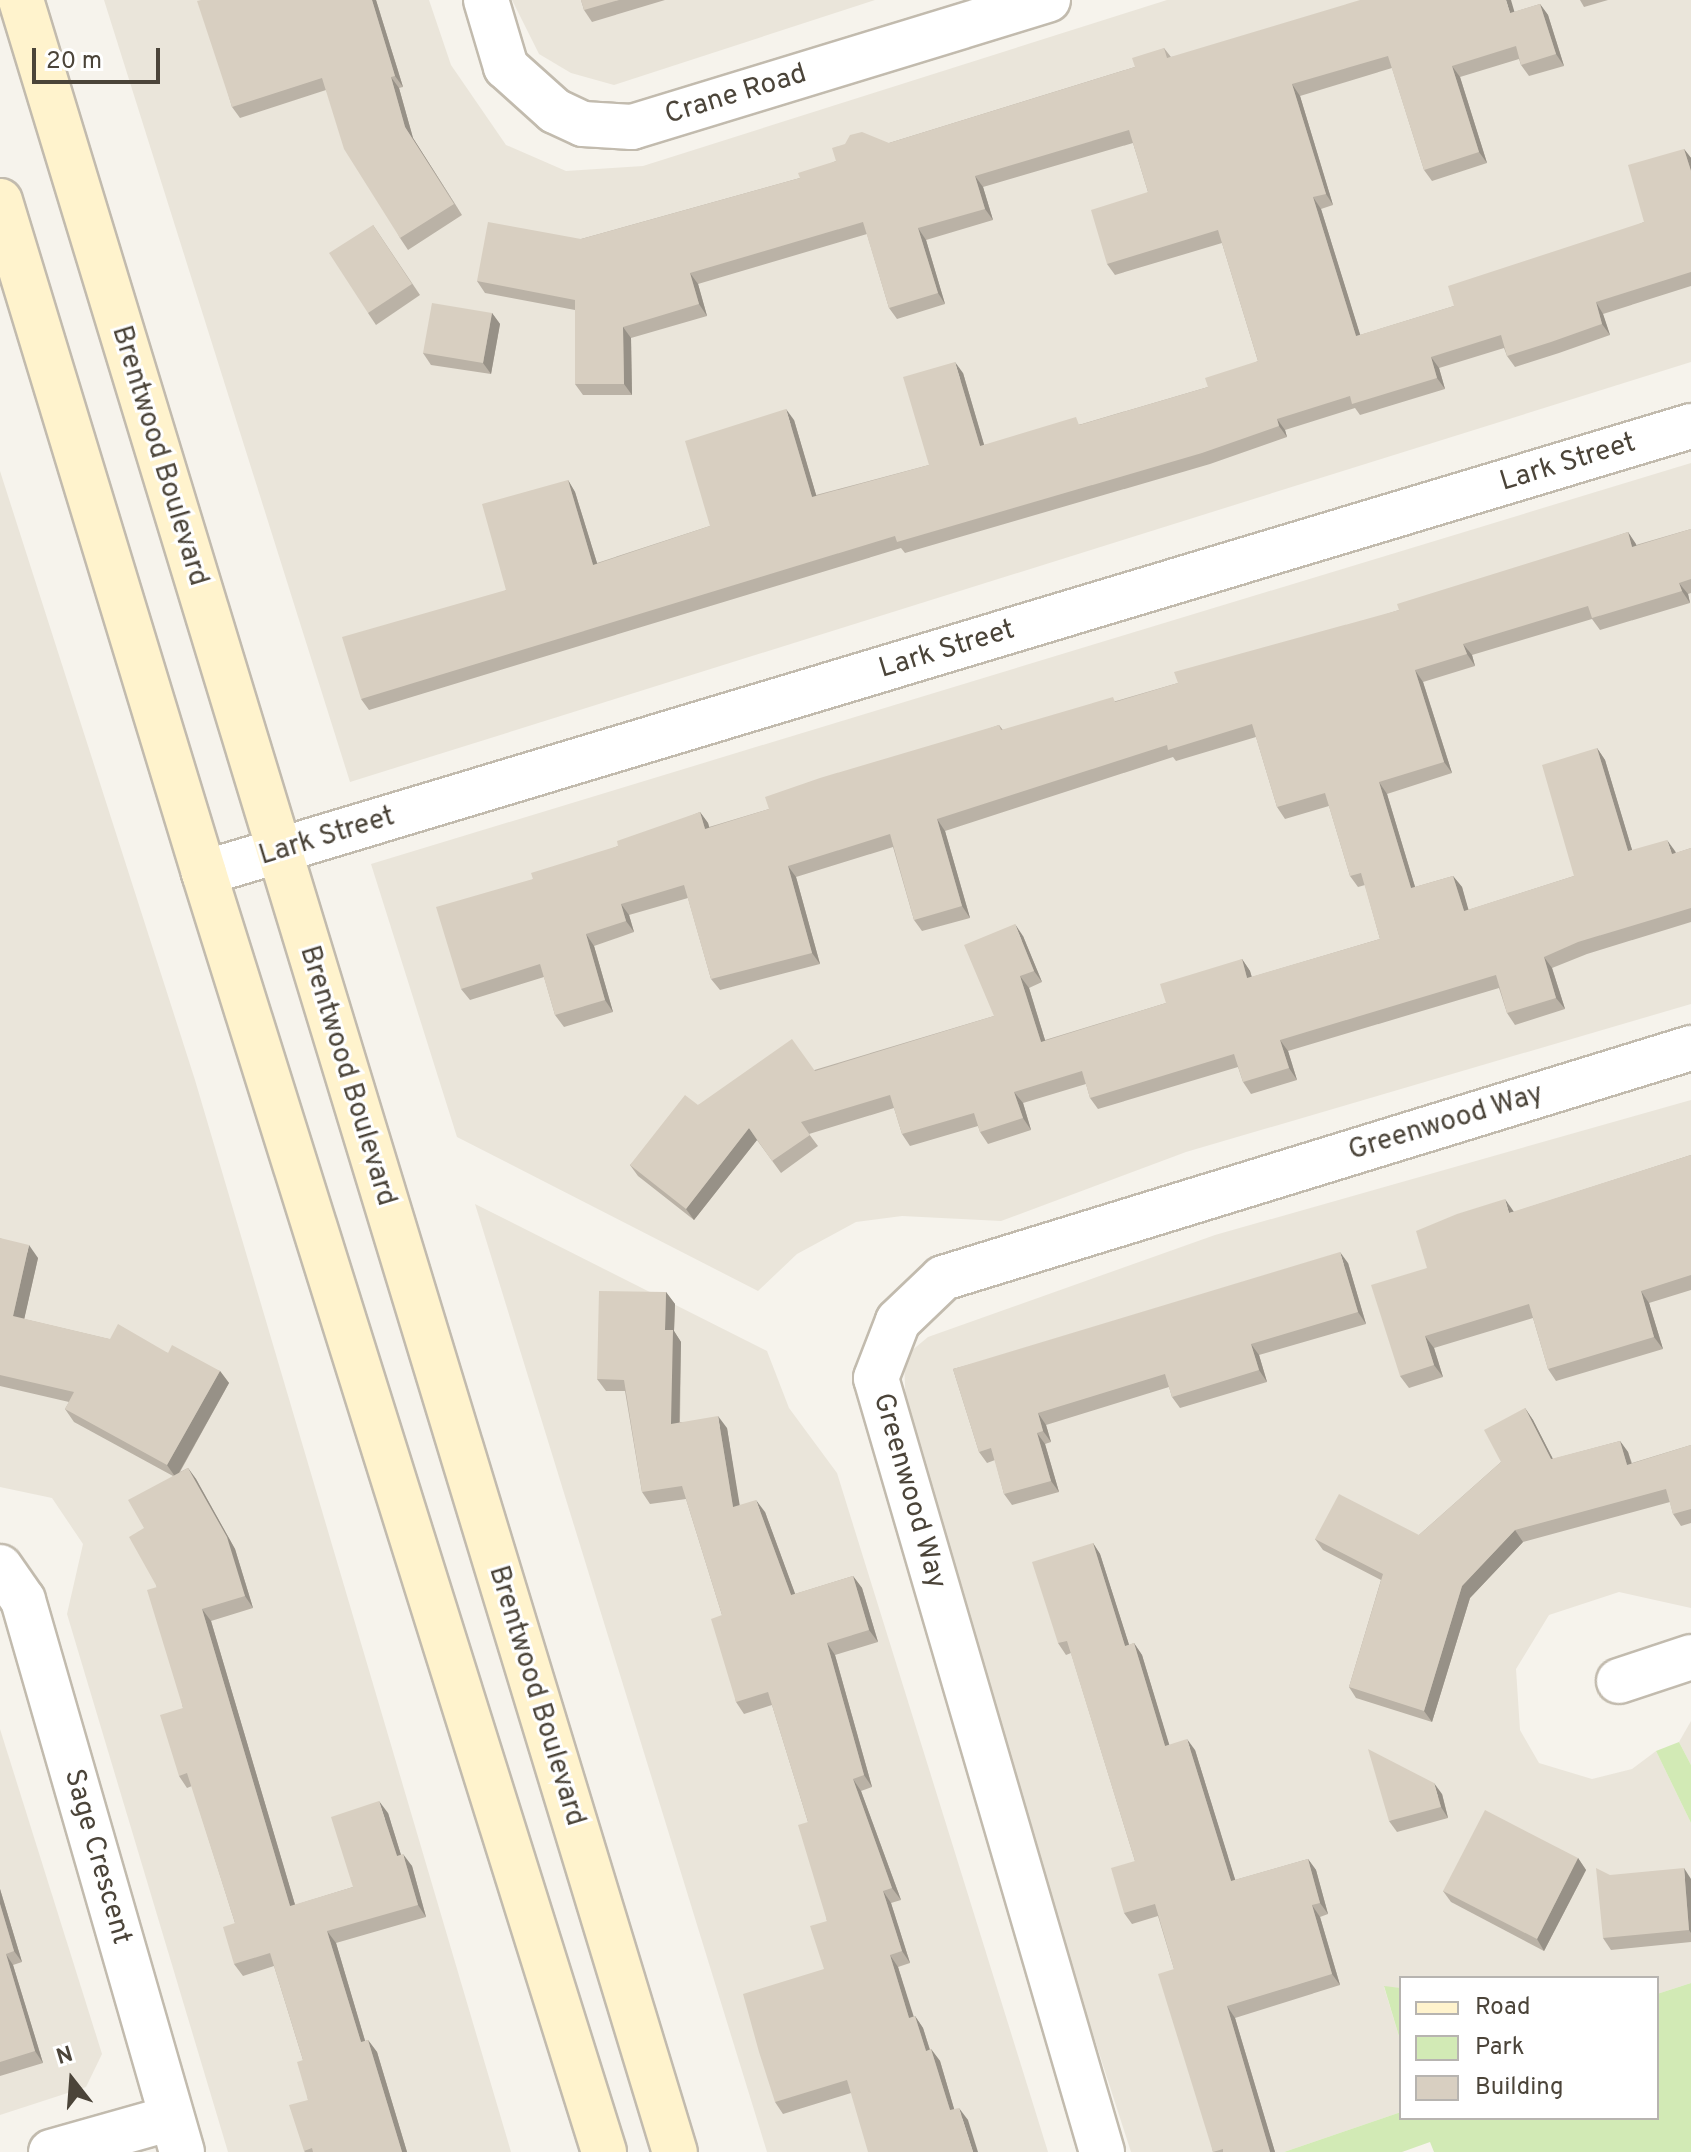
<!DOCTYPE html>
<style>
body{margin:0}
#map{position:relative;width:1691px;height:2152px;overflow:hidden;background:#f6f3ec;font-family:Overpass,sans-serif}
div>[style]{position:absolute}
.residential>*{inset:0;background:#eae5da}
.green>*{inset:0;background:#d2eab5}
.roads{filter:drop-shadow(2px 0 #c2bbae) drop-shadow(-2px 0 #c2bbae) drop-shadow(0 2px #c2bbae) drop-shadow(0 -2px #c2bbae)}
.street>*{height:44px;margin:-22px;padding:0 22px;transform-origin:22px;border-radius:22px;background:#fff}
.secondary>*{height:44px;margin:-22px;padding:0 22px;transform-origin:22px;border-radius:22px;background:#fff3cd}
.wall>*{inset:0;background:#bab2a6}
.shaded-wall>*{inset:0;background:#979187}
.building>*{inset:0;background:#d8cfc1}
span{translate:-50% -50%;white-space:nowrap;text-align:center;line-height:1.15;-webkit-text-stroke:6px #fff;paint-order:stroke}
.street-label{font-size:28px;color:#4b4439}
.legend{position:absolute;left:1399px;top:1976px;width:260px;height:144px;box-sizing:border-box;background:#fff;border:2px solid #b7b4b0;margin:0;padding:10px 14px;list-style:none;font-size:24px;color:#4b4439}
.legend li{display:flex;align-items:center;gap:16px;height:40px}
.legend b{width:40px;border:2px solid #b7b4b0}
.north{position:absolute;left:32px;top:2040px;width:80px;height:80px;-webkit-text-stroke:6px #fff;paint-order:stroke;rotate:343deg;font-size:22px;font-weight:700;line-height:32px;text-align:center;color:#4b4439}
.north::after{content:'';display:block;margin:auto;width:28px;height:36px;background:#4b4439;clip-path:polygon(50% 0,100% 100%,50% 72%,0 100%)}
.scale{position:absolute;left:32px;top:48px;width:128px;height:36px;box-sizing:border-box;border:4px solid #4b4439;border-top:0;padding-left:10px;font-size:24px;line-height:28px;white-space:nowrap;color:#4b4439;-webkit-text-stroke:6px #fff;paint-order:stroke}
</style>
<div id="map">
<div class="residential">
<div style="clip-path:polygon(104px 0,429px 0,451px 65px,506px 145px,566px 171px,643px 166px,1167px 0,1691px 0,1691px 362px,350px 782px)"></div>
<div style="clip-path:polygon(512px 0,875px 0,614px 85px,571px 73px,539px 54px)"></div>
<div style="clip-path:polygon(1691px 463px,1691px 1004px,1186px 1152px,1001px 1221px,902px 1216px,856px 1222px,797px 1254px,758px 1291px,457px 1137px,371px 864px)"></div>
<div style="clip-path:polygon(0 471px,195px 1080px,511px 2152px,228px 2152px,67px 1614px,83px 1544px,52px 1498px,0 1487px)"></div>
<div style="clip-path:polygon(1691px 1100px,1691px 1608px,1619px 1592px,1549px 1615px,1516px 1669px,1520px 1730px,1539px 1763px,1592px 1779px,1632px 1769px,1656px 1751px,1691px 1823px,1691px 1983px,1657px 1994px,1657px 1978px,1401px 1978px,1401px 1988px,1384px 1987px,1401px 2043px,1401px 2112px,1284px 2152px,1131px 2152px,1061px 1935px,906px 1413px,904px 1357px,928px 1337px,1215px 1235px)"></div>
<div style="clip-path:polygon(475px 1204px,767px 1351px,789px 1408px,837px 1473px,1048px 2152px,767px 2152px)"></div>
<div style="clip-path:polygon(1691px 1721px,1691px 1765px,1679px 1742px)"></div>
<div style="clip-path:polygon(0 1729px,102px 2054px,86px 2087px,0 2115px)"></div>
</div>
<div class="green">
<div style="clip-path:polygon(1679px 1742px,1691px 1765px,1691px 1823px,1656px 1751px)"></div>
<div style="clip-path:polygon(1691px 1983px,1691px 2152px,1434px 2152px,1430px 2142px,1402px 2152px,1284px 2152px,1401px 2112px,1401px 2118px,1657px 2118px,1657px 1994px)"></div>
<div style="clip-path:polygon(1384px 1986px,1401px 1988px,1401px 2043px)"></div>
</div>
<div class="roads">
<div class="street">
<div style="left:486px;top:0;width:70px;rotate:73.4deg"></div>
<div style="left:506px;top:67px;width:66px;rotate:41.9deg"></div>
<div style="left:555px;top:111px;width:31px;rotate:25deg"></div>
<div style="left:583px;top:124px;width:49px;rotate:3.5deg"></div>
<div style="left:632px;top:127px;width:435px;rotate:-17deg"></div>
<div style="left:204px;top:873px;width:1553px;rotate:-16.73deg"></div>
<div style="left:0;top:1567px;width:40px;rotate:55.1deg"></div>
<div style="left:23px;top:1600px;width:574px;rotate:73.93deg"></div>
<div style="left:1619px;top:1681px;width:76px;rotate:-18.4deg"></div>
<div style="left:51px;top:2152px;width:125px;rotate:-15.8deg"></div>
<div style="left:1102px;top:2152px;width:806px;rotate:-106.28deg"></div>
<div style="left:876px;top:1378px;width:61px;rotate:-68.9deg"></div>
<div style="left:898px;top:1321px;width:62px;rotate:-43.7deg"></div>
<div style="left:943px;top:1278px;width:783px;rotate:-17.09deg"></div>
</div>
<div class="secondary">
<div style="left:21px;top:0;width:2249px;rotate:73.1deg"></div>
<div style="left:0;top:201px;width:702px;rotate:73.11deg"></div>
<div style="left:204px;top:873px;width:1340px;rotate:72.63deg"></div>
</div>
</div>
<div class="wall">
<div style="clip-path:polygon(201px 0,376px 0,403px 87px,399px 88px,413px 138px,462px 215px,408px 250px,400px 238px,326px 90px,240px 118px,232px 107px)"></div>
<div style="clip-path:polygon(581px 0,665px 0,592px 22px,584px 10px)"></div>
<div style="clip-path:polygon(1580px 0,1608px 0,1584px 7px)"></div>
<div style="clip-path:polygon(1540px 4px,1548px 15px,1564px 66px,1529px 76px,1521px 65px,1519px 59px,1460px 77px,1487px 163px,1432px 181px,1424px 170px,1392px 68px,1300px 96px,1333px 205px,1321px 209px,1360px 335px,1454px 306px,1644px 222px,1684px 149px,1691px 158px,1691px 286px,1603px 314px,1610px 335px,1559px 353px,1515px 367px,1507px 356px,1504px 348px,1439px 368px,1445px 389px,1360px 415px,1355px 408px,1285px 430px,1287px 437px,1210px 464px,905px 553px,901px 548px,369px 710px,361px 699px,506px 590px,568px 480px,575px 492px,597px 563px,710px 526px,794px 420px,816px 495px,929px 465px,963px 373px,984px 445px,1082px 424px,1208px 387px,1258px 361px,1222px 243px,1115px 275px,1107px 264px,1148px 192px,1133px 143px,983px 187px,993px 220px,926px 240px,945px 304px,897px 319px,889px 308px,867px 234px,698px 284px,707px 316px,631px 338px,632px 395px,583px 395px,575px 384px,575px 310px,485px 293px,477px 281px,581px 239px,800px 178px,836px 161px,889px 143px,1135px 67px,1164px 48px,1171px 57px,1514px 12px)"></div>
<div style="clip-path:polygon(373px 225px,420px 295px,376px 325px,368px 313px)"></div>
<div style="clip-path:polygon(492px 313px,500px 324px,491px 374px,431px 365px,423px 353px)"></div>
<div style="clip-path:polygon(1691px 529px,1691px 593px,1688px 594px,1690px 603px,1600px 630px,1592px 619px,1472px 655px,1475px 666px,1423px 682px,1452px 773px,1387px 794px,1415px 887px,1453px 876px,1462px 887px,1468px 910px,1574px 876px,1597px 748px,1605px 760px,1632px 850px,1675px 851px,1676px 853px,1691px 848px,1691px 922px,1587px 954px,1552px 968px,1565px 1009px,1515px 1025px,1507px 1013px,1499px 988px,1288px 1051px,1297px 1080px,1251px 1094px,1243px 1082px,1238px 1067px,1098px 1109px,1090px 1098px,1086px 1084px,1023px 1103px,1031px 1130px,988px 1144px,980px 1132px,978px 1126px,910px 1146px,902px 1134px,894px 1108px,809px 1134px,818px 1146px,781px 1173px,757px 1140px,694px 1220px,638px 1176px,630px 1165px,698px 1105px,994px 1016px,1023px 936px,1042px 982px,1029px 988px,1045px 1040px,1166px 1003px,1242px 959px,1250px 971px,1252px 977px,1380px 939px,1365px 885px,1358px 887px,1350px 876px,1329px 806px,1285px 819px,1277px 807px,1256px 737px,1176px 761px,1173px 757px,945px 831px,970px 918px,922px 931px,914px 920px,893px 847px,796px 877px,820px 964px,720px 990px,711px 979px,688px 898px,629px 915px,634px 932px,594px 946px,613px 1012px,564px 1027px,555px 1015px,544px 977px,470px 1000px,461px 989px,533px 879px,618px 846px,700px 812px,708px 823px,709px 827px,769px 809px,999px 725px,1003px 730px,1116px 701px,1178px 683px,1399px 610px,1628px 532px,1636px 545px)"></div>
<div style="clip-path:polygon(1691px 1155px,1691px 1290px,1649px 1303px,1663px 1349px,1556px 1381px,1548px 1369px,1533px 1318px,1434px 1348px,1443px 1377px,1409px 1388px,1400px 1376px,1427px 1268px,1514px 1212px)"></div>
<div style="clip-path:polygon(0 1238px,38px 1258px,24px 1319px,168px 1353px,220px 1371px,229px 1383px,180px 1472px,188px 1468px,196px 1479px,235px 1549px,253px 1608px,211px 1621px,295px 1905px,353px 1887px,388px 1813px,401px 1855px,412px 1866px,426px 1917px,336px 1943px,365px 2041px,368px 2040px,377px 2052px,407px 2152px,305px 2152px,304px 2151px,308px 2100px,303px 2060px,274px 1966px,243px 1976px,234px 1964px,235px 1923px,192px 1786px,187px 1788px,179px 1776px,183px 1708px,144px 1528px,173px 1476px,74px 1422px,65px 1409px,69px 1402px,0 1386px)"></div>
<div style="clip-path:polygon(1348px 1263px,1366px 1324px,1259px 1355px,1267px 1382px,1180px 1408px,1172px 1397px,1169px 1387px,1046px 1425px,1051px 1442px,1045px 1444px,1059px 1492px,1012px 1505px,1004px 1494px,995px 1460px,987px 1463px,979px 1452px,953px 1369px)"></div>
<div style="clip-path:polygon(666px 1292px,675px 1304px,674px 1331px,681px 1342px,680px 1422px,727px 1428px,739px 1505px,765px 1512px,795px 1594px,853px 1576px,862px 1588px,878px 1642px,835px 1655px,872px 1787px,861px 1791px,901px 1900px,891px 1903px,910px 1963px,898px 1967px,913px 2017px,915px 2016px,923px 2028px,930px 2050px,931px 2049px,940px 2061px,954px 2109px,968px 2120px,851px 2093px,783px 2114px,775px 2102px,824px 1969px,827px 1921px,808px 1822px,772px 1705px,744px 1714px,736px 1702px,722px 1615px,686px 1499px,650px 1504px,642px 1492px,625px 1391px,606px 1391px,597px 1379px)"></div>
<div style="clip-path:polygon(1525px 1408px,1533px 1420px,1553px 1459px,1620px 1441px,1628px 1452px,1632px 1463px,1691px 1445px,1691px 1523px,1681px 1526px,1673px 1514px,1670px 1502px,1523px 1542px,1470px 1598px,1432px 1722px,1356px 1698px,1349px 1687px,1381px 1580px,1323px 1550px,1315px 1539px,1419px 1535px,1501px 1462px)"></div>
<div style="clip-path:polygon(1093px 1543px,1100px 1554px,1129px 1645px,1134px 1643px,1142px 1655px,1169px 1745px,1195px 1750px,1235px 1880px,1308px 1859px,1316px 1870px,1328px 1914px,1320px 1917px,1340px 1985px,1235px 2018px,1275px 2152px,1213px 2152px,1174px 1969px,1158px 1916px,1132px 1924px,1124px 1913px,1135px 1861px,1071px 1653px,1066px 1655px,1058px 1643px)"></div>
<div style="clip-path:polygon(1442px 1794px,1448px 1818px,1397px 1832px,1389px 1821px)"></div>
<div style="clip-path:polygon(1578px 1858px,1586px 1870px,1544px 1951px,1451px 1902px,1443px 1891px)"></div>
<div style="clip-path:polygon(1610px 1875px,1691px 1879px,1691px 1942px,1611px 1950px,1603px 1938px)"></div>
<div style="clip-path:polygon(0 1889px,22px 1962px,13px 1965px,43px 2063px,0 2076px)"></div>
</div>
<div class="shaded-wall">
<div style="clip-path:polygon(372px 0,376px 0,403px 87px,395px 76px)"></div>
<div style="clip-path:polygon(1506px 0,1511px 0,1518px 24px,1510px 13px)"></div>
<div style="clip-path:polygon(1540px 4px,1548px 15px,1564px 66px,1556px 54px)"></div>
<div style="clip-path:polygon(1452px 66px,1460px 77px,1487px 163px,1479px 152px)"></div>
<div style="clip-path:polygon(391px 77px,399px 88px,413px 138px,462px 215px,405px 127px)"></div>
<div style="clip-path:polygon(1292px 84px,1300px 96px,1333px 205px,1326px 194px)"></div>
<div style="clip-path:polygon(1684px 149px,1691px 158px,1691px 171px)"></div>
<div style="clip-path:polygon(975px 176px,983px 187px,993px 220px,985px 209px)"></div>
<div style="clip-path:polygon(1313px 197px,1321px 209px,1364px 347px,1356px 336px)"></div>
<div style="clip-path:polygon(918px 228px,926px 240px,945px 304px,938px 293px)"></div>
<div style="clip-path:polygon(690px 273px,698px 284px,707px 316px,699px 304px)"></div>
<div style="clip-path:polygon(1596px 302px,1603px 314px,1610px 335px,1602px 324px)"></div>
<div style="clip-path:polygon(492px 313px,500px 324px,491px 374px,483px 363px)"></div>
<div style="clip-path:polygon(623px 327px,631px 338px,632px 395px,624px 384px)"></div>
<div style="clip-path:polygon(1431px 357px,1439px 368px,1445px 389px,1437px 378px)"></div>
<div style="clip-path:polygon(955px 362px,963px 373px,988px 458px,980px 446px)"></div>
<div style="clip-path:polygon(786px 409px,794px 420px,820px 508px,812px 497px)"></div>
<div style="clip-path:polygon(1277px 419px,1285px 430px,1287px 437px,1279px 426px)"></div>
<div style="clip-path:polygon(568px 480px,575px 492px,601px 576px,593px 565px)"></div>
<div style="clip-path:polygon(1628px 532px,1636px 544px,1640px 558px,1632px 547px)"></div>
<div style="clip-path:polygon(1679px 583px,1688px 594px,1690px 603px,1682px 591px)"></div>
<div style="clip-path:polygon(1463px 644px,1472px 655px,1475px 666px,1467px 654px)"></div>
<div style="clip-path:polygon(1415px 670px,1423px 682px,1452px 773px,1444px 762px)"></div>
<div style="clip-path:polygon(1597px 748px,1605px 760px,1636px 863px,1628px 851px)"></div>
<div style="clip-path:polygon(1379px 782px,1387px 794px,1419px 900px,1411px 888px)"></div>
<div style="clip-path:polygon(700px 812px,708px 823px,713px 840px,705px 829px)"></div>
<div style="clip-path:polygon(937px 819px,945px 831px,970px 918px,962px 906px)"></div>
<div style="clip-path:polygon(1667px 840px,1675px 851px,1680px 866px,1672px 854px)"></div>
<div style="clip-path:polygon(788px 866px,796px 877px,820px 964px,812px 953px)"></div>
<div style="clip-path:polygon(1453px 876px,1462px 887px,1472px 922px,1464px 911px)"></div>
<div style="clip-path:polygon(621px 904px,629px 915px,634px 932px,626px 921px)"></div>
<div style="clip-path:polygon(1015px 924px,1023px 936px,1042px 982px,1034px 971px)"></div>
<div style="clip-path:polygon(586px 934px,594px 946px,613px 1012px,605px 1000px)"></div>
<div style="clip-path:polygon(1544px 957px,1552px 968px,1565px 1009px,1556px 998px)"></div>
<div style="clip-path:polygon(1242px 959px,1250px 971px,1255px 990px,1247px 978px)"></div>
<div style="clip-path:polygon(1020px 976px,1029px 988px,1049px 1053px,1041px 1042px)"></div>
<div style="clip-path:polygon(1280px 1040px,1288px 1051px,1297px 1080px,1289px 1068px)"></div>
<div style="clip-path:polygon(1014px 1092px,1023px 1103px,1031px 1130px,1023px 1118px)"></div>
<div style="clip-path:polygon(749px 1128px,757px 1140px,694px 1220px,686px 1209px)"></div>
<div style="clip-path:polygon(1505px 1199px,1514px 1212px,1509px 1213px)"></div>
<div style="clip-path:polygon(29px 1245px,38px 1258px,22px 1329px,13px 1316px)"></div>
<div style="clip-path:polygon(1340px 1252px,1348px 1263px,1366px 1324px,1358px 1312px)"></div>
<div style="clip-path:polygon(1641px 1291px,1649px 1303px,1663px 1349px,1654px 1337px)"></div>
<div style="clip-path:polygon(666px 1292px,675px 1304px,674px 1331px,681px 1342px,679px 1436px,671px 1424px,665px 1330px)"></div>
<div style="clip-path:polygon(1425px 1336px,1434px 1348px,1443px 1377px,1434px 1365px)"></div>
<div style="clip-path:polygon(1251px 1344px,1259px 1355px,1267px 1382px,1259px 1370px)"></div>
<div style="clip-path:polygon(220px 1371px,229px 1383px,176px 1478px,167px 1465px)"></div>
<div style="clip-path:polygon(1525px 1408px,1533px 1420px,1559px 1471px,1551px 1459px)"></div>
<div style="clip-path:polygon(1038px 1413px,1046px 1425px,1051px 1442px,1043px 1431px)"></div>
<div style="clip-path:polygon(718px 1416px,727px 1428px,742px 1519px,733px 1507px)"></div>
<div style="clip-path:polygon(1037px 1433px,1045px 1444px,1059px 1492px,1051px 1481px)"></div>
<div style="clip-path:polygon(1620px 1441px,1628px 1452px,1635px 1476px,1627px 1465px)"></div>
<div style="clip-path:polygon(188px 1468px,196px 1479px,235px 1549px,253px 1608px,245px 1596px)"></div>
<div style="clip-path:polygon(756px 1500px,765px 1512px,800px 1607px,791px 1595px)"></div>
<div style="clip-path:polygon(1515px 1530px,1523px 1542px,1470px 1598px,1432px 1722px,1424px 1711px,1462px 1586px)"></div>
<div style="clip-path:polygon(1093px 1543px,1100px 1554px,1133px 1657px,1125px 1646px)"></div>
<div style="clip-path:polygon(853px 1576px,862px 1588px,878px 1642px,869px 1630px)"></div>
<div style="clip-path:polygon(202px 1609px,211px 1621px,299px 1918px,290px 1906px)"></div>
<div style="clip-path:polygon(827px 1643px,835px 1655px,872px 1787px,864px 1775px)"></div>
<div style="clip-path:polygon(1134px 1643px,1142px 1655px,1173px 1757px,1165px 1746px)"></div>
<div style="clip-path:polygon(1187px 1739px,1195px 1750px,1239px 1892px,1231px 1881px)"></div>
<div style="clip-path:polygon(853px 1779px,861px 1791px,901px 1900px,892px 1888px)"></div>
<div style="clip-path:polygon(1434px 1783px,1442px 1794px,1448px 1818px,1441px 1807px)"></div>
<div style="clip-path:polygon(379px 1801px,388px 1813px,405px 1868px,397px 1856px)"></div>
<div style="clip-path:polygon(403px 1854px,412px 1866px,426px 1917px,418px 1905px)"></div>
<div style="clip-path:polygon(1578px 1858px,1586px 1870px,1544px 1951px,1537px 1939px)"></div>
<div style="clip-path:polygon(1308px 1859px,1316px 1870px,1328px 1914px,1320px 1903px)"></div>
<div style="clip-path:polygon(1684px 1868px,1691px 1879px,1691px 1933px,1689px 1930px)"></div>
<div style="clip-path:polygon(0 1889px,22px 1962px,14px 1951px,0 1904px)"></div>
<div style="clip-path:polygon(883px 1891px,891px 1903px,910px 1963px,902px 1951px)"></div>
<div style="clip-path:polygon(1312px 1905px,1320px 1917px,1340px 1985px,1332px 1974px)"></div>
<div style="clip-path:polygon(327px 1931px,336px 1943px,369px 2054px,361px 2042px)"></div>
<div style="clip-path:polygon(6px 1954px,13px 1965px,43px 2063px,35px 2051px)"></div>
<div style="clip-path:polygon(890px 1955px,898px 1967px,918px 2030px,909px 2018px)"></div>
<div style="clip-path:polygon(1227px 2006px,1235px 2018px,1275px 2152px,1270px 2152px)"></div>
<div style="clip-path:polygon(915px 2016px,923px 2028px,934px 2063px,926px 2051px)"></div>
<div style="clip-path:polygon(368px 2040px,377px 2052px,407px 2152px,402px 2152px)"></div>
<div style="clip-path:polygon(931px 2049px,940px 2061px,958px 2122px,950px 2110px)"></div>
<div style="clip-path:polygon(959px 2108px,968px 2120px,978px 2152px,973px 2152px)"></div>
</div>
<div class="building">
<div style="clip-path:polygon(201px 0,372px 0,395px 76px,391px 77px,405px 127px,454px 204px,400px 238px,344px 149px,322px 78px,232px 107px,197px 1px)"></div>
<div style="clip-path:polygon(581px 0,619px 0,584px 10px)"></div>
<div style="clip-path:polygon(1360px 0,1506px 0,1510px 13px,1540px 4px,1556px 54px,1521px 65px,1516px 46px,1452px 66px,1479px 152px,1424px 170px,1388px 56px,1292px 84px,1326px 194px,1313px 197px,1356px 336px,1454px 306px,1448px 286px,1644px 222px,1628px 165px,1684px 149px,1691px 171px,1691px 272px,1596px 302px,1602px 324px,1551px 342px,1507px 356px,1501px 335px,1431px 357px,1437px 378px,1352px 404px,1350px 396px,1277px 419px,1279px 426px,1202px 453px,897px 542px,895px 536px,361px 699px,342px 637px,506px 590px,482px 504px,568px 480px,593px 565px,710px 526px,685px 441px,786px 409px,812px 497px,929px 465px,903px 377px,955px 362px,980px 446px,1076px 417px,1079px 425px,1208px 387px,1205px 378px,1258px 361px,1218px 230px,1107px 264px,1091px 210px,1148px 192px,1129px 130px,975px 176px,985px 209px,918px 228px,938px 293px,889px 308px,863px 222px,690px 273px,699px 304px,623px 327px,624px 384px,575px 384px,575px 300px,477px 281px,488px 222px,581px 239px,800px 178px,798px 173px,836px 161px,832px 148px,845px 144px,850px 135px,862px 132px,889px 143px,1135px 67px,1132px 58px,1164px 48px,1167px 58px)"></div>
<div style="clip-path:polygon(373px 225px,412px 284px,368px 313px,329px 253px)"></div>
<div style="clip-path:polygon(432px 303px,492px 313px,483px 363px,423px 353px)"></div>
<div style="clip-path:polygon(1691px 529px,1691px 579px,1679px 583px,1682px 591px,1592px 618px,1588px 606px,1463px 644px,1467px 654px,1415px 670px,1444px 762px,1379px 782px,1411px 888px,1453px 876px,1464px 911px,1574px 876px,1542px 765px,1597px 748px,1628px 851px,1667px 840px,1672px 854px,1691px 848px,1691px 908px,1578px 942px,1544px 957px,1556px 998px,1507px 1013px,1496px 975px,1280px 1040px,1289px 1068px,1243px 1082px,1234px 1054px,1090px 1098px,1082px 1071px,1014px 1092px,1023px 1118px,980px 1132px,974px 1113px,902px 1134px,890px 1095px,801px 1122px,810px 1135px,772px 1161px,749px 1128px,686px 1209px,630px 1165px,685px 1095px,698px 1105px,792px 1039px,815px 1071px,994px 1016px,964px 945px,1015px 924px,1034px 971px,1020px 976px,1041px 1042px,1166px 1003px,1160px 984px,1242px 959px,1247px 978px,1380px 939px,1361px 873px,1350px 876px,1325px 793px,1277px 807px,1252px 724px,1168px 750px,1167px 745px,937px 819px,962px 906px,914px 920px,890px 834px,788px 866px,812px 953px,711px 979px,684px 885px,621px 904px,626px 921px,586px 934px,605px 1000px,555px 1015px,540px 964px,461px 989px,436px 907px,533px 879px,531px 873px,618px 846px,617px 841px,700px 812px,705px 829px,769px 809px,765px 797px,820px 778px,999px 725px,1001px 730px,1113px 697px,1115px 702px,1178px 683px,1174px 672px,1399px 610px,1397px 604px,1628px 532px,1632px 547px)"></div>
<div style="clip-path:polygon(1691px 1155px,1691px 1275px,1641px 1291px,1654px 1337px,1548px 1369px,1529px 1304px,1425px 1336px,1434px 1365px,1400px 1376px,1371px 1285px,1427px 1268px,1416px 1231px,1457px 1214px,1505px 1199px,1509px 1213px)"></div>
<div style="clip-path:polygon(0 1238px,29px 1245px,13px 1316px,110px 1339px,118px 1324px,168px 1353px,172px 1345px,220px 1371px,167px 1465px,65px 1409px,74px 1392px,0 1375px)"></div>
<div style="clip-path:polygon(1340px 1252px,1358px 1312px,1251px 1344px,1259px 1370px,1172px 1397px,1165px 1374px,1038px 1413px,1043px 1431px,1037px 1433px,1051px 1481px,1004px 1494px,991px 1448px,979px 1452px,953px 1369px)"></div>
<div style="clip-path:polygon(599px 1291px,666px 1292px,665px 1330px,673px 1330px,671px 1424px,718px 1416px,733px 1507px,756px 1500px,791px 1595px,853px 1576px,869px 1630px,827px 1643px,864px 1775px,853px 1779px,892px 1888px,883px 1891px,902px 1951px,890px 1955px,909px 2018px,915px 2016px,926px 2051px,931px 2049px,950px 2110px,959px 2108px,973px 2152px,868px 2152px,847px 2080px,775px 2102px,759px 2052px,743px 1994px,824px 1969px,810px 1926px,827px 1921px,798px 1825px,808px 1822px,768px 1692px,736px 1702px,711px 1619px,722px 1615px,682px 1486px,642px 1492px,624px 1380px,597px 1379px)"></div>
<div style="clip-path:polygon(1525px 1408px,1551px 1459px,1620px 1441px,1627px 1465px,1691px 1445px,1691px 1509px,1673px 1514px,1666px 1489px,1515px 1530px,1462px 1586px,1424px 1711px,1349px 1687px,1383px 1574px,1315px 1539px,1339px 1494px,1419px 1535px,1501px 1462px,1484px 1430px)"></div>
<div style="clip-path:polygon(188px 1468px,227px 1537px,245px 1596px,202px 1609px,290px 1906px,353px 1887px,331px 1817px,379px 1801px,397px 1856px,403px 1854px,418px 1905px,327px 1931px,361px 2042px,368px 2040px,402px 2152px,313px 2152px,312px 2148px,304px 2151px,289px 2105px,308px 2100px,297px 2062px,303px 2060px,270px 1953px,234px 1964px,223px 1927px,235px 1923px,187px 1773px,179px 1776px,160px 1715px,183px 1708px,147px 1590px,157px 1587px,129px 1537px,144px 1528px,128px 1500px)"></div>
<div style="clip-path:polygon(1093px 1543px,1125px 1646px,1134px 1643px,1165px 1746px,1187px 1739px,1231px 1881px,1308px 1859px,1320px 1903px,1312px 1905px,1332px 1974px,1227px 2006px,1270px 2152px,1223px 2152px,1223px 2149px,1213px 2152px,1158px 1974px,1174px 1969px,1155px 1904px,1124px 1913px,1111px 1868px,1135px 1861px,1067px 1641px,1058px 1643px,1032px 1562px)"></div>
<div style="clip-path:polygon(1368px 1749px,1434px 1783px,1441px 1807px,1389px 1821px)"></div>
<div style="clip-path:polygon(1485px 1810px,1578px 1858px,1537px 1939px,1443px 1891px)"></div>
<div style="clip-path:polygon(1596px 1868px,1610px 1875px,1684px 1868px,1689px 1930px,1603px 1938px)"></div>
<div style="clip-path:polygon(0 1904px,14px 1951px,6px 1954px,35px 2051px,0 2062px)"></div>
</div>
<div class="street-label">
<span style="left:736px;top:95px;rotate:-17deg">Crane Road</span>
<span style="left:159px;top:456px;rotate:73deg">Brentwood Boulevard</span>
<span style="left:1568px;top:463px;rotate:-17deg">Lark Street</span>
<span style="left:947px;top:650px;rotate:-17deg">Lark Street</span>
<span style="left:327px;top:837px;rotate:-17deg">Lark Street</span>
<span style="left:347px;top:1076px;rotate:73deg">Brentwood Boulevard</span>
<span style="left:1446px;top:1123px;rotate:-17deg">Greenwood Way</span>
<span style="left:909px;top:1491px;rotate:74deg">Greenwood Way</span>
<span style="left:536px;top:1696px;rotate:73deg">Brentwood Boulevard</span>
<span style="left:97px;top:1857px;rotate:74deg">Sage Crescent</span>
</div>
<ul class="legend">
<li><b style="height:10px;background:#fff3cd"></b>Road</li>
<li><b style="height:22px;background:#d2eab5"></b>Park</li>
<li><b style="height:22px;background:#d8cfc1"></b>Building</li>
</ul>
<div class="north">N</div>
<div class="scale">20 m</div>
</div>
